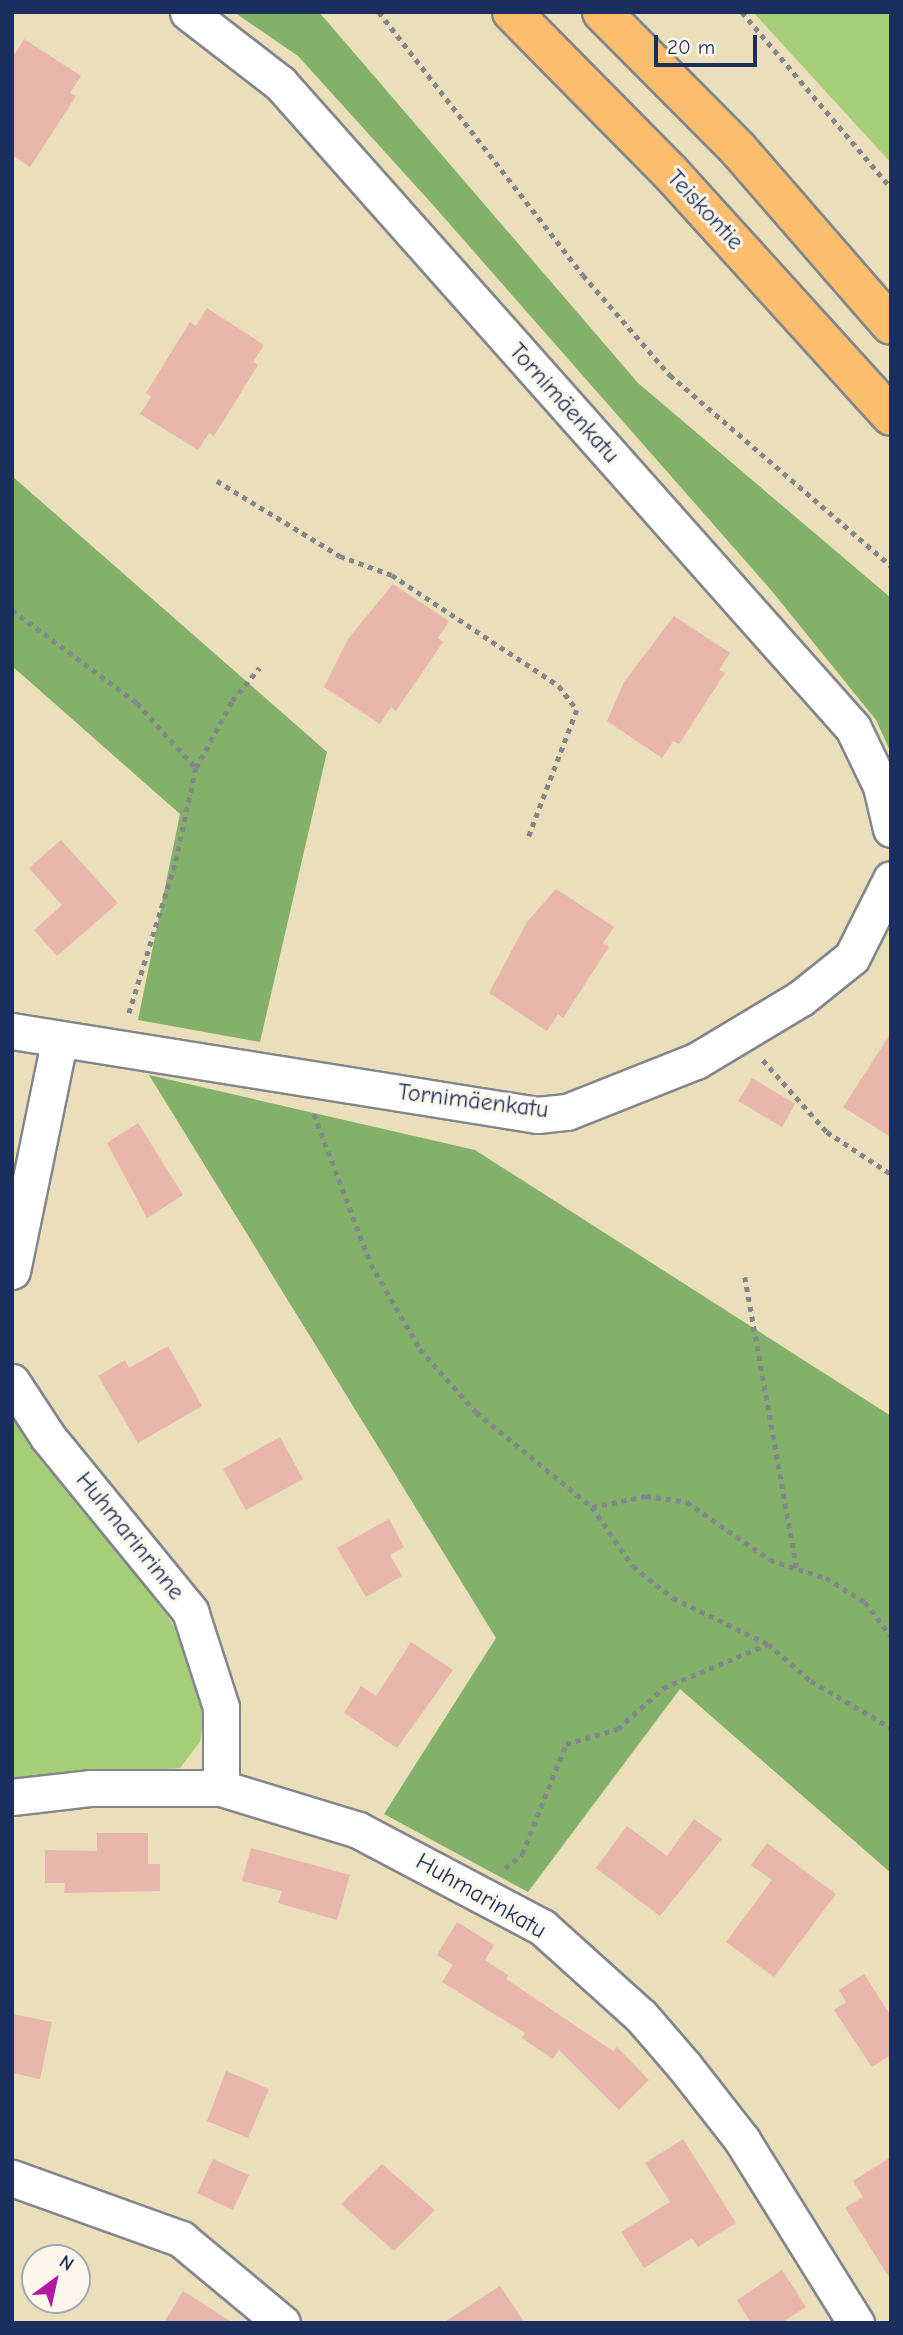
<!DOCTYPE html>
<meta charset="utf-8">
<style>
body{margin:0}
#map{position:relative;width:903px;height:2335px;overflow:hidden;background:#ebdeba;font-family:"Comic Neue",sans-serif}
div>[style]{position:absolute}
.green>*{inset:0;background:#a6ce79}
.forest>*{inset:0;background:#84b169}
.building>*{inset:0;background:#e8b6ac}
.path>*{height:4.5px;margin-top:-2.25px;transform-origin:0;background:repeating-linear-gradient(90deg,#83868c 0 5px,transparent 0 10px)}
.roads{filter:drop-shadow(2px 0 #83868c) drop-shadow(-2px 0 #83868c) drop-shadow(0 2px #83868c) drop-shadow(0 -2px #83868c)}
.street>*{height:35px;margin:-17.5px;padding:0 17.5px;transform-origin:17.5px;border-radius:17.5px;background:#fff}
.highway>*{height:38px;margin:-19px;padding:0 19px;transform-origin:19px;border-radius:19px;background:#fbbe6e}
span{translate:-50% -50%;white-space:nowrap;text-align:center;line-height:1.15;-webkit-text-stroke:6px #fbf7ec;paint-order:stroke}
.street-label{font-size:24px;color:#1b2f5e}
.frame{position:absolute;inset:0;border:14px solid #1b2f5e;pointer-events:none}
.north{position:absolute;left:21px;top:2244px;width:70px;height:70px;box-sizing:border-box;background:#fbf7ec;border:2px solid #a1a7b3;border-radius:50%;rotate:33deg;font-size:19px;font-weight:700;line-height:28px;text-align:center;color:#1b2f5e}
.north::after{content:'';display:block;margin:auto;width:24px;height:32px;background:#b5179e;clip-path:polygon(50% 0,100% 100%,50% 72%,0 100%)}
.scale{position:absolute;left:654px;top:35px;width:103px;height:32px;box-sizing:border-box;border:4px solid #1b2f5e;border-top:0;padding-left:9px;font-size:21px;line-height:24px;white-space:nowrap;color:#1b2f5e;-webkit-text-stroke:5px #fbf7ec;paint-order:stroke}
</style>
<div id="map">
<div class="green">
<div style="clip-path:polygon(753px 12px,891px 12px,891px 163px)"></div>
<div style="clip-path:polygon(12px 1415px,148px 1585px,184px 1642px,204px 1719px,200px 1742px,180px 1768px,12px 1780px)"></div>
</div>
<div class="forest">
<div style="clip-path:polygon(234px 12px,319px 12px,638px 383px,891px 598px,891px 753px,876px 720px,771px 590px,433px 205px,298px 56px)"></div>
<div style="clip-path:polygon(12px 476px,327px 752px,260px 1042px,138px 1020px,180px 814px,12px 666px)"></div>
<div style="clip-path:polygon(149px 1075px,475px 1150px,891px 1416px,891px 1873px,680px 1689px,528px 1892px,384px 1814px,496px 1638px)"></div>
</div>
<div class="building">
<div style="clip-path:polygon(24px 39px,81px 76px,70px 93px,76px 96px,30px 167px,12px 155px,12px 58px)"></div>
<div style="clip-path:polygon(207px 308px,264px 345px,253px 362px,258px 365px,214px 436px,209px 433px,198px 450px,140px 414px,151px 397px,146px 393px,190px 322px,196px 326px)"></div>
<div style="clip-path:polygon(393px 584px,449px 621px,438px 638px,443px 642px,396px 711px,391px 707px,380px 724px,324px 687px,348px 639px)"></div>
<div style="clip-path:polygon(674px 616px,730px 653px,719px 670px,725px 673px,679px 744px,673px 741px,662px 758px,607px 721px,624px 682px)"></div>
<div style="clip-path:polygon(61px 840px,118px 903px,57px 956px,34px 930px,62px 905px,29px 868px)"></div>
<div style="clip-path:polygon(556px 889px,614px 927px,603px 943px,609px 947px,563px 1018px,558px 1014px,547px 1031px,489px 993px,527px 922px)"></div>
<div style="clip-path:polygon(891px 1033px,891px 1137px,843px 1107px)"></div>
<div style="clip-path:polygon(752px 1078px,795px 1104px,782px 1127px,738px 1101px)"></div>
<div style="clip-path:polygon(138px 1123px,183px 1195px,147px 1218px,107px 1143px)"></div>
<div style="clip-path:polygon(168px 1346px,202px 1406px,138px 1443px,98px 1376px,125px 1360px,129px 1368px)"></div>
<div style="clip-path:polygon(280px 1437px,303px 1479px,246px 1510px,223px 1469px)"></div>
<div style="clip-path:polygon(389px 1519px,404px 1547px,390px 1555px,402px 1576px,366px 1597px,337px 1548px)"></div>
<div style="clip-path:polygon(411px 1642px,453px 1670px,397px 1748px,344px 1713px,361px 1686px,376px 1696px)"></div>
<div style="clip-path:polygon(694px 1819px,722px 1839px,660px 1916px,596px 1868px,627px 1826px,667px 1856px)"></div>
<div style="clip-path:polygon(97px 1833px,148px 1833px,148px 1864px,160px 1864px,160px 1891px,64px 1893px,65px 1883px,45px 1883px,45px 1850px,97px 1851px)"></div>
<div style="clip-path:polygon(767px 1843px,836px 1894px,774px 1977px,726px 1942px,772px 1880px,751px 1865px)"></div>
<div style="clip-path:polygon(251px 1848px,350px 1875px,337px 1920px,278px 1903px,282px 1891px,242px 1881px)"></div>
<div style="clip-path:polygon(457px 1922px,494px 1945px,485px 1960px,508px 1975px,506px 1979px,613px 2051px,617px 2047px,649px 2080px,619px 2110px,559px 2050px,553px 2059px,522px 2038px,525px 2033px,442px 1982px,453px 1965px,437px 1955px)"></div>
<div style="clip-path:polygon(864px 1974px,891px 2016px,891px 2055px,872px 2067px,834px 2010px,846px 2002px,839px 1990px)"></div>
<div style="clip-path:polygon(12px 2014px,52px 2022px,40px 2079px,12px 2073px)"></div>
<div style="clip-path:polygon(226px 2071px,269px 2089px,248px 2138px,207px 2121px)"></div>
<div style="clip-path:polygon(683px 2139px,736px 2223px,698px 2247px,692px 2238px,644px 2268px,621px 2232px,670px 2202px,645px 2163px)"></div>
<div style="clip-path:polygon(891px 2157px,891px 2280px,845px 2208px,863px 2197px,853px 2181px)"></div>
<div style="clip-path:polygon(213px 2159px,249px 2175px,233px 2210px,197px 2193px)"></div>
<div style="clip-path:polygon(382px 2164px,435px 2210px,394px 2251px,341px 2204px)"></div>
<div style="clip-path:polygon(782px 2270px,806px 2307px,781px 2323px,751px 2323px,737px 2300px)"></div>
<div style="clip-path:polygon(500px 2286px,525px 2323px,443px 2323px)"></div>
<div style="clip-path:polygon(183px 2291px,233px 2323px,164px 2323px)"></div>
</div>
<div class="path">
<div style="left:379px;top:12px;width:333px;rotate:52.2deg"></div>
<div style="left:583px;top:275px;width:133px;rotate:49deg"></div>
<div style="left:670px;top:375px;width:292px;rotate:40.8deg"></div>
<div style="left:742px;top:12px;width:231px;rotate:49.7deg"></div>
<div style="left:217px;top:481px;width:144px;rotate:31.4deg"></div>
<div style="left:340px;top:556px;width:55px;rotate:20.1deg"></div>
<div style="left:392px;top:575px;width:201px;rotate:33.6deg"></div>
<div style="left:559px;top:686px;width:30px;rotate:53deg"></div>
<div style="left:577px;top:710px;width:135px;rotate:110.9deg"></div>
<div style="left:12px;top:610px;width:156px;rotate:36.6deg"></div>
<div style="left:137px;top:703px;width:88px;rotate:47.8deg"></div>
<div style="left:196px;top:768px;width:99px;rotate:102.2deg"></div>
<div style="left:175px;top:865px;width:159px;rotate:107.2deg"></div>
<div style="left:196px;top:768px;width:76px;rotate:-61.8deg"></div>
<div style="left:232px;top:701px;width:43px;rotate:-50.7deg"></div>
<div style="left:763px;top:1060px;width:96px;rotate:48.4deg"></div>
<div style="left:827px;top:1132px;width:77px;rotate:33.3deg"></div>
<div style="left:314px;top:1114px;width:160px;rotate:69.2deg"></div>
<div style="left:371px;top:1264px;width:98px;rotate:60deg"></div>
<div style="left:420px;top:1349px;width:84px;rotate:48.4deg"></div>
<div style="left:476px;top:1412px;width:150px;rotate:39.3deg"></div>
<div style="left:592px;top:1507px;width:72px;rotate:55.2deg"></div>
<div style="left:633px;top:1566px;width:51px;rotate:38.7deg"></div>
<div style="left:673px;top:1598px;width:106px;rotate:25.8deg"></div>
<div style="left:768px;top:1644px;width:57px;rotate:40.7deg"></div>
<div style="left:811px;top:1681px;width:93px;rotate:30.4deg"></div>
<div style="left:745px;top:1277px;width:297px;rotate:79.9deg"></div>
<div style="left:592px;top:1507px;width:55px;rotate:-11.5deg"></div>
<div style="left:646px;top:1496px;width:41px;rotate:8.3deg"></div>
<div style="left:687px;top:1502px;width:101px;rotate:34.9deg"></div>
<div style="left:770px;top:1560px;width:59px;rotate:17.8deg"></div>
<div style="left:826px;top:1578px;width:46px;rotate:31.6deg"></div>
<div style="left:865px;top:1602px;width:43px;rotate:52.6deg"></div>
<div style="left:505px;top:1868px;width:22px;rotate:-39deg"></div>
<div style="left:522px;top:1854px;width:118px;rotate:-68.2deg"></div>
<div style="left:566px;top:1744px;width:54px;rotate:-16.1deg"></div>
<div style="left:618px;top:1729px;width:61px;rotate:-42.3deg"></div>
<div style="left:663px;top:1688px;width:114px;rotate:-22.7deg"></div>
</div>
<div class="roads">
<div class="street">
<div style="left:188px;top:12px;width:116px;rotate:37.7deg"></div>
<div style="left:280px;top:83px;width:863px;rotate:48.38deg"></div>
<div style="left:853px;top:728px;width:64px;rotate:64.2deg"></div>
<div style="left:881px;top:786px;width:44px;rotate:76.9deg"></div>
<div style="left:12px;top:1031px;width:532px;rotate:9.09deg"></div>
<div style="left:537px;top:1115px;width:30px;rotate:-6deg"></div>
<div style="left:567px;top:1112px;width:139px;rotate:-21.6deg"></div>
<div style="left:696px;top:1061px;width:122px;rotate:-31deg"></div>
<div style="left:801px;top:998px;width:65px;rotate:-38.8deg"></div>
<div style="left:852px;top:957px;width:87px;rotate:-63.4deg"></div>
<div style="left:12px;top:1271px;width:233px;rotate:-78.4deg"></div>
<div style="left:12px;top:1382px;width:66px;rotate:56.8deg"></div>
<div style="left:48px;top:1437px;width:225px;rotate:50.8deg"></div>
<div style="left:190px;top:1611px;width:101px;rotate:72.1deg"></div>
<div style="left:221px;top:1707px;width:81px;rotate:90deg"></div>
<div style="left:12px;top:1797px;width:80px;rotate:-6.5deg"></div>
<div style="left:91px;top:1788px;width:130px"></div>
<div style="left:221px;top:1788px;width:143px;rotate:17deg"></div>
<div style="left:358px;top:1830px;width:208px;rotate:27.8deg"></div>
<div style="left:542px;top:1927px;width:133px;rotate:42deg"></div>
<div style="left:641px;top:2016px;width:67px;rotate:49.2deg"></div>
<div style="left:685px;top:2067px;width:93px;rotate:52deg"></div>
<div style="left:742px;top:2140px;width:216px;rotate:58.1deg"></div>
<div style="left:12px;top:2178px;width:180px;rotate:19.8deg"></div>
<div style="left:181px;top:2239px;width:131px;rotate:39.7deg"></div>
</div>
<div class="highway">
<div style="left:512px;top:12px;width:225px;rotate:45.4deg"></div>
<div style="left:670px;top:172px;width:329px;rotate:47.8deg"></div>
<div style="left:602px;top:12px;width:193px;rotate:45.2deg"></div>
<div style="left:738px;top:149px;width:233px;rotate:49deg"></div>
</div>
</div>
<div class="street-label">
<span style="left:705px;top:210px;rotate:47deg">Teiskontie</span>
<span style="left:564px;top:403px;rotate:48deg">Tornimäenkatu</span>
<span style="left:473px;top:1101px;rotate:7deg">Tornimäenkatu</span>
<span style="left:130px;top:1536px;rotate:51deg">Huhmarinrinne</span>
<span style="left:481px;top:1896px;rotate:30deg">Huhmarinkatu</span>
</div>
<div class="frame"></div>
<div class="north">N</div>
<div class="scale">20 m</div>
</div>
